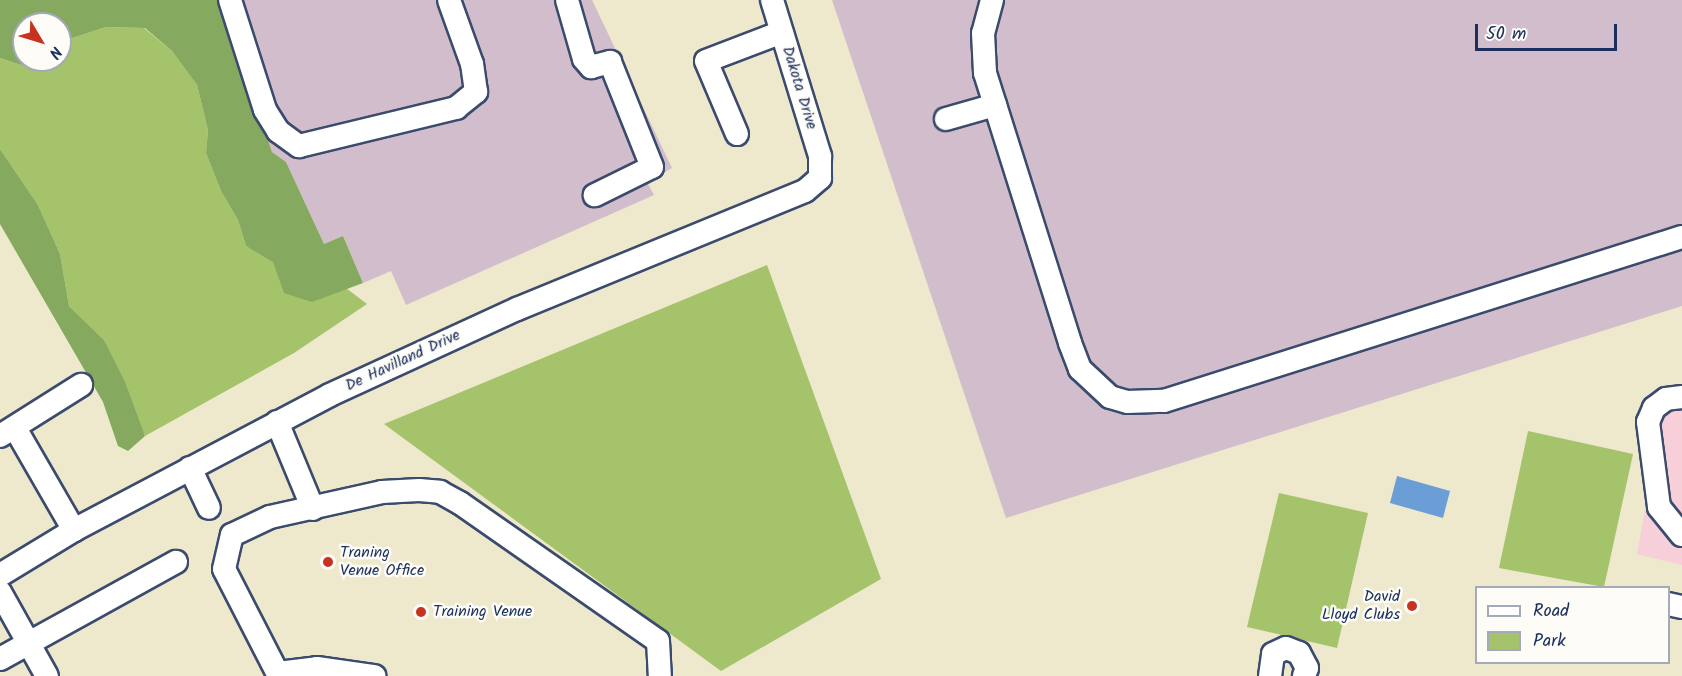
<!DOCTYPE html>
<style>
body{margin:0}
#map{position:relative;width:1682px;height:676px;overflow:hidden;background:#eee8cc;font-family:Kalam,sans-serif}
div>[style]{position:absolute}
.built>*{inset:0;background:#f6cfd9}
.industrial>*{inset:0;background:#d1bdcb}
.green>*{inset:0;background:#a5c36b}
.forest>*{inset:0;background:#84a95f}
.water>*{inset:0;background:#6b9ed7}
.roads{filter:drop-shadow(2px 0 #3b4b6e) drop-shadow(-2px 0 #3b4b6e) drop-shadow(0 2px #3b4b6e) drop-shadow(0 -2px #3b4b6e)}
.minor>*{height:22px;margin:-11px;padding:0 11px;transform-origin:11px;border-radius:11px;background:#fff}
.dots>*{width:16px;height:16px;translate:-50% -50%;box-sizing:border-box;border:3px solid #fdfcf7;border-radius:50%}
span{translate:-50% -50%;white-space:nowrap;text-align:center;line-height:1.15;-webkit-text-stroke:5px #fdfcf7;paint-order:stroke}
.street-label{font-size:16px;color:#1b2f5e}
.poi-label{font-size:16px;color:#1b2f5e}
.left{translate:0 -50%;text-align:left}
.right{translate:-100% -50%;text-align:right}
.legend{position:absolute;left:1475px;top:586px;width:195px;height:78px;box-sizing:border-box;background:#fdfcf7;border:2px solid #a3aaba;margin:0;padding:8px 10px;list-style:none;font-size:18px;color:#1b2f5e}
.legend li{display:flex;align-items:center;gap:12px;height:30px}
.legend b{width:30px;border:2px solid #a3aaba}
.north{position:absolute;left:12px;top:12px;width:60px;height:60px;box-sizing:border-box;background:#fdfcf7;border:2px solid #a3aaba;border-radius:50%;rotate:128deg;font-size:16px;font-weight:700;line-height:24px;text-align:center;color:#1b2f5e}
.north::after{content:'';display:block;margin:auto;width:21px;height:27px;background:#c8321e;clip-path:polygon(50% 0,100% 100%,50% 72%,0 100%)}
.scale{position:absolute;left:1475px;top:24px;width:142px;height:27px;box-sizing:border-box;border:3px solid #1b2f5e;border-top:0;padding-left:8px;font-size:18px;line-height:21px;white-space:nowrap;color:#1b2f5e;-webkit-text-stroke:4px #fdfcf7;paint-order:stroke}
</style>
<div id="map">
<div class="built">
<div style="clip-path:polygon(1682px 386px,1682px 565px,1637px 554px,1666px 395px)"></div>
</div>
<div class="industrial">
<div style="clip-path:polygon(220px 0,592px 0,672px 168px,647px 182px,654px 195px,406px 305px,391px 271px,363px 283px,343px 236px,324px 244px,286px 162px,272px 152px)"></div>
<div style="clip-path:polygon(832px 0,1682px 0,1682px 306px,1006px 518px)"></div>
</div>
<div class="green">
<div style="clip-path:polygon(106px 27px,144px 28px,172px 51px,197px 85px,208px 130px,206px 153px,221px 191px,238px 220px,246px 246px,337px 291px,346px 288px,367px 304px,294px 353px,145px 436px,104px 340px,69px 306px,60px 254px,38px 205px,0 149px,0 58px,21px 65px,28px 60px,60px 60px,60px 42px)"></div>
<div style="clip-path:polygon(767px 265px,881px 579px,721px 671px,384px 424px)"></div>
<div style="clip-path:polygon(1528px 431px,1633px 454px,1604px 587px,1499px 568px)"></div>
<div style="clip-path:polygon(1279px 493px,1368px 513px,1337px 648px,1247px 627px)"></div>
</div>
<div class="forest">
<div style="clip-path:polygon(0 0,220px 0,272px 152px,286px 162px,324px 244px,343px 236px,363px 283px,312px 302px,284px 293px,273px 262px,246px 246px,238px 220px,221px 191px,206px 153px,208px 130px,197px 85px,172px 51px,145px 28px,106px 27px,60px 42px,60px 24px,24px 24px,24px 60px,28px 60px,21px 65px,0 58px)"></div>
<div style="clip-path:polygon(0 149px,38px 205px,60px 254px,69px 306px,104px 340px,125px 382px,145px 436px,128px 451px,118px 446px,103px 402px,0 224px)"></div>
</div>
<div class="water">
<div style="clip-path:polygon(1397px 476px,1450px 491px,1443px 518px,1390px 503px)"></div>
</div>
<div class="roads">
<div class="minor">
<div style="left:230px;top:0;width:115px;rotate:72.3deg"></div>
<div style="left:265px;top:110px;width:25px;rotate:58deg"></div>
<div style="left:278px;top:131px;width:26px;rotate:36deg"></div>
<div style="left:299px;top:146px;width:162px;rotate:-13.6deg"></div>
<div style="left:456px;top:108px;width:26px;rotate:-39deg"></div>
<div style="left:476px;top:92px;width:28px;rotate:-98deg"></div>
<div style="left:472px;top:64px;width:68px;rotate:-109.8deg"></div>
<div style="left:567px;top:0;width:61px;rotate:73.9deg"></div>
<div style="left:584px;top:59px;width:11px;rotate:49deg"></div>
<div style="left:591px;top:67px;width:20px;rotate:-15deg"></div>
<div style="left:610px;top:62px;width:113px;rotate:68.2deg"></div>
<div style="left:652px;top:167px;width:64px;rotate:153.8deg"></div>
<div style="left:992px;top:0;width:34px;rotate:105deg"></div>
<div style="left:983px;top:33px;width:40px;rotate:87.1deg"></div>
<div style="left:985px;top:73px;width:283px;rotate:72.5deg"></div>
<div style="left:1070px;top:343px;width:28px;rotate:69deg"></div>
<div style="left:1080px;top:369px;width:41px;rotate:43deg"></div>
<div style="left:1110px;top:397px;width:18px;rotate:16deg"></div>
<div style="left:1127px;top:402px;width:37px;rotate:-2deg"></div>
<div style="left:1164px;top:401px;width:543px;rotate:-17.57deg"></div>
<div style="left:946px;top:119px;width:51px;rotate:-15.9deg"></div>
<div style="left:737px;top:134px;width:79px;rotate:-113deg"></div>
<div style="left:706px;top:61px;width:81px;rotate:-20.9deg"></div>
<div style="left:1682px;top:397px;width:16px;rotate:173deg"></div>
<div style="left:1666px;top:399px;width:15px;rotate:143deg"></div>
<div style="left:1654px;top:408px;width:15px;rotate:113deg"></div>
<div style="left:1648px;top:422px;width:86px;rotate:82.6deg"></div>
<div style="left:1659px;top:507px;width:36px;rotate:51deg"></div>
<div style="left:277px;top:422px;width:94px;rotate:67.5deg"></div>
<div style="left:15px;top:428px;width:118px;rotate:60deg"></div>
<div style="left:0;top:436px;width:96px;rotate:-32.2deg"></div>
<div style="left:190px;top:468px;width:44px;rotate:64.6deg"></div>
<div style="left:0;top:575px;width:87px;rotate:-31.3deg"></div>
<div style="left:74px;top:530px;width:289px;rotate:-27.8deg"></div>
<div style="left:330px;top:395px;width:206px;rotate:-24.7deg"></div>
<div style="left:517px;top:309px;width:311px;rotate:-22.3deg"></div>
<div style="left:805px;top:191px;width:20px;rotate:-41deg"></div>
<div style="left:820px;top:178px;width:22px;rotate:-90deg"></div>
<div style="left:820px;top:156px;width:163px;rotate:-107.1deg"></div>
<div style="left:0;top:592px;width:96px;rotate:60.8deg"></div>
<div style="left:1668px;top:604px;width:14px;rotate:12deg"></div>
<div style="left:0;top:659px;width:201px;rotate:-28.9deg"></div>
<div style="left:278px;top:673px;width:39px;rotate:-7deg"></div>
<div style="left:317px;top:668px;width:58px;rotate:8deg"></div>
<div style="left:279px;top:676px;width:120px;rotate:-117.2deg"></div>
<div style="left:224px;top:569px;width:35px;rotate:-77deg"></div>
<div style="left:232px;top:535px;width:42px;rotate:-25.3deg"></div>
<div style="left:270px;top:517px;width:115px;rotate:-12.6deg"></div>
<div style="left:382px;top:492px;width:37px;rotate:-3deg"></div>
<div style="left:419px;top:490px;width:21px;rotate:5deg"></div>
<div style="left:440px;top:492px;width:23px;rotate:29deg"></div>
<div style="left:460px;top:503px;width:241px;rotate:34.9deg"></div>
<div style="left:658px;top:641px;width:35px;rotate:87deg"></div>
<div style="left:1270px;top:676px;width:22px;rotate:-82deg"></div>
<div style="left:1273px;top:654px;width:14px;rotate:-25deg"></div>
<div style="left:1286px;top:648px;width:14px;rotate:21deg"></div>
<div style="left:1299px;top:653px;width:17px;rotate:62deg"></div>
<div style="left:1307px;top:668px;width:9px;rotate:111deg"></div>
</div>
</div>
<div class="dots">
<div style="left:328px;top:562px;background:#c8321e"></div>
<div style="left:1412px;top:606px;background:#c8321e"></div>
<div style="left:421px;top:612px;background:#c8321e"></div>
</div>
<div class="street-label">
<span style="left:799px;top:88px;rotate:73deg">Dakota Drive</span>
<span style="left:403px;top:361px;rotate:-25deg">De Havilland Drive</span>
</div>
<div class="poi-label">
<span class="left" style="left:340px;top:562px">Traning<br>Venue Office</span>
<span class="right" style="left:1400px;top:606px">David<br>Lloyd Clubs</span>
<span class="left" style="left:433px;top:612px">Training Venue</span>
</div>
<ul class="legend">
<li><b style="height:8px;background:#fff"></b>Road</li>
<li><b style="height:16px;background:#a5c36b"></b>Park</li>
</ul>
<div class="north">N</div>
<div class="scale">50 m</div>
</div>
